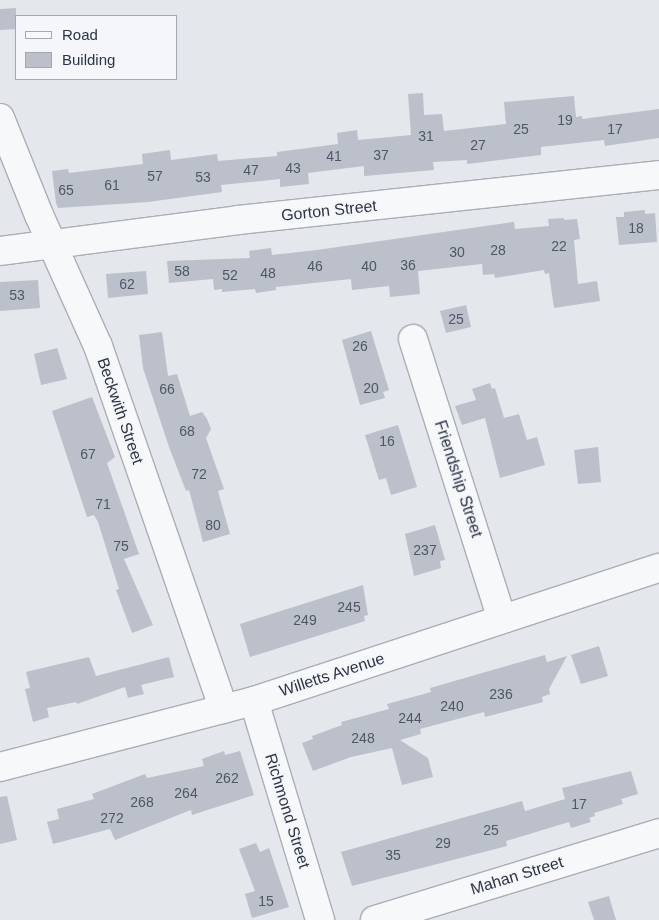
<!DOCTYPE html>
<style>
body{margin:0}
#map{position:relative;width:659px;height:920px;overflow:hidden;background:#e4e7ec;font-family:Helvetica,sans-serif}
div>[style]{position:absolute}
.building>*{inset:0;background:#bbc0ca}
.roads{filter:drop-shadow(1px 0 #a9aeb7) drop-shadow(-1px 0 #a9aeb7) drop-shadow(0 1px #a9aeb7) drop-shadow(0 -1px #a9aeb7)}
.minor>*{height:28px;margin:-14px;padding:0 14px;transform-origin:14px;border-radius:14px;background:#f7f8fa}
span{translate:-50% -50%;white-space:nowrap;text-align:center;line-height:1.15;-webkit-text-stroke:4px #f4f6f9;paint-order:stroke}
.number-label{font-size:14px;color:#4f5766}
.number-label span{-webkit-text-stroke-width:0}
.street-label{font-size:16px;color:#2b3445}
.legend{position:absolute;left:15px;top:15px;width:162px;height:65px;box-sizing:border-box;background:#f4f6f9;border:1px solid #a4a8b1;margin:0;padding:6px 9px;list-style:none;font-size:15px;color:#2b3445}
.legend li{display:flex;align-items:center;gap:10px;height:25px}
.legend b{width:25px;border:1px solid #a4a8b1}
</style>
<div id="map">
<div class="building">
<div style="clip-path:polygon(16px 8px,16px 29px,0 30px,0 9px)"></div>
<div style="clip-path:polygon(423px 93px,424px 115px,442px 114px,444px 131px,506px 124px,504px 102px,574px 96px,576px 117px,582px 116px,582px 119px,659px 109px,659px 138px,605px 146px,604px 140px,541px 147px,541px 155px,467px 164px,467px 160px,433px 162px,434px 170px,364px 176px,364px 166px,308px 173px,309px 184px,280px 187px,280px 179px,221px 185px,222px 192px,148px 202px,58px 208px,56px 203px,52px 171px,68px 169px,69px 173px,143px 164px,142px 154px,170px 150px,171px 160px,217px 154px,218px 161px,277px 156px,277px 152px,338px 144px,337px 133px,357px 130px,358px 140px,411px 135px,408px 94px)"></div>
<div style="clip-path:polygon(645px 210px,645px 214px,655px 213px,657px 242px,619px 245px,616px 217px,624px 217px,624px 212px)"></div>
<div style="clip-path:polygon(564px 218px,564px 220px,577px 219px,580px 239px,574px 240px,578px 284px,597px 281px,600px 301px,554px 308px,549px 273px,545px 274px,544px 270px,495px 278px,494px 274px,483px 275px,482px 264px,418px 271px,420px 294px,390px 297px,389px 286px,352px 290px,351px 279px,276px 287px,276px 290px,256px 293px,255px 289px,222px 292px,222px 289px,214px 290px,213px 279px,169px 283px,167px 261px,250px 258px,249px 251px,271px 248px,272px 255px,317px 250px,514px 222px,515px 229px,549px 226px,548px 219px)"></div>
<div style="clip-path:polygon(146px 271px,148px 294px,108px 298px,106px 274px)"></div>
<div style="clip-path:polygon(38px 280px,40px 308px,0 311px,0 282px)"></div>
<div style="clip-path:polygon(466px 305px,471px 327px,446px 333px,440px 311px)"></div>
<div style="clip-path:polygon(371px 331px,389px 390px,383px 392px,385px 398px,360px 405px,342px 340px)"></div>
<div style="clip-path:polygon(162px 332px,168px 376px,177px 374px,190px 416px,202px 412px,207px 419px,211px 429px,206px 438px,224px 489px,218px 491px,230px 534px,203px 542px,189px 490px,186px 491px,169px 447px,143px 368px,139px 335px)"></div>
<div style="clip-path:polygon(57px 348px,67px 379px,41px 385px,34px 354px)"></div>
<div style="clip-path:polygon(490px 383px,492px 389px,495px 388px,504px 418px,519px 414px,527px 440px,537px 437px,545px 465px,500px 478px,485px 418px,462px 425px,455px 406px,476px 400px,472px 389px)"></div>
<div style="clip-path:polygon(92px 397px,115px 457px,107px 463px,139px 554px,124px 559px,153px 625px,132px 633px,116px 590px,119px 589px,98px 522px,94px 515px,87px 517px,52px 411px)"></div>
<div style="clip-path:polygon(398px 425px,417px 487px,391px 495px,386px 478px,379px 480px,365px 435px)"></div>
<div style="clip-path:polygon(598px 447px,601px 482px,578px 484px,574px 450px)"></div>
<div style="clip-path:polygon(435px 525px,445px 560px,440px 561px,441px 568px,414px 576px,405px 534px)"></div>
<div style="clip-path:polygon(363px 585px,368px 615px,364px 616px,365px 621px,250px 657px,240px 624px)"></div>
<div style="clip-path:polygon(599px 646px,608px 676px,581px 684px,571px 655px)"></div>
<div style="clip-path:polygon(545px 655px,547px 662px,567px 656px,549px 689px,550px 694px,542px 697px,543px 702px,485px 717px,484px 712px,420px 729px,421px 734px,400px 740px,428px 758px,433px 777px,402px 785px,392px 748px,351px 757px,313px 771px,302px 743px,313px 739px,312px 736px,342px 725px,341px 722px,389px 709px,387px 704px,431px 692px,430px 688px)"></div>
<div style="clip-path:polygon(89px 657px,96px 676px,169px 657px,174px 677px,141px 685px,144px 694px,128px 698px,125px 687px,77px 704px,76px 702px,47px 708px,49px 717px,33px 722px,25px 689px,30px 688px,26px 672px)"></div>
<div style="clip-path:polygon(224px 751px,225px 755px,240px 751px,254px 795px,192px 815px,191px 810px,115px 840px,110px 829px,53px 844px,47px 822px,59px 819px,57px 809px,94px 799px,92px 794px,145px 774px,147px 778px,204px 766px,202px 759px)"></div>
<div style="clip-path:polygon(631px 771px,638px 794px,621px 799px,623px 804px,594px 813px,595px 816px,589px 818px,591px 822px,571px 828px,569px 822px,506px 841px,507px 846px,352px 886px,341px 852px,522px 801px,525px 811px,565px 799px,562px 788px)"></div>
<div style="clip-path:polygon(7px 796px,17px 840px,0 844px,0 797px)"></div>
<div style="clip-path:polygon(256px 843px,260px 852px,269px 848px,289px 907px,252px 918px,245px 894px,255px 891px,239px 849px)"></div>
<div style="clip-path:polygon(609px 896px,616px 920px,594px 920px,588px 902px)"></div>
</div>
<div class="roads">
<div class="minor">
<div style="left:0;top:118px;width:105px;rotate:68.1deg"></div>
<div style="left:39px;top:215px;width:144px;rotate:65.8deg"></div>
<div style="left:98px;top:346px;width:384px;rotate:70.9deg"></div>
<div style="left:0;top:251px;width:240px;rotate:-7.4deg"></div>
<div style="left:238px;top:220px;width:423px;rotate:-6.1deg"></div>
<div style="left:413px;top:339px;width:294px;rotate:72.4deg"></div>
<div style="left:254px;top:701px;width:229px;rotate:73.2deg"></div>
<div style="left:0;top:767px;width:262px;rotate:-14.6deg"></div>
<div style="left:254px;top:701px;width:426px;rotate:-18.2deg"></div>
<div style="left:375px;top:920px;width:297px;rotate:-17deg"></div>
</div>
</div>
<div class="number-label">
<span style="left:565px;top:120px">19</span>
<span style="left:521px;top:129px">25</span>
<span style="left:615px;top:129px">17</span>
<span style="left:426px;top:136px">31</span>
<span style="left:478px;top:145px">27</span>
<span style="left:381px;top:155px">37</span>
<span style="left:334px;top:156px">41</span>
<span style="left:293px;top:168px">43</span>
<span style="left:251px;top:170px">47</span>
<span style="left:155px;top:176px">57</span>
<span style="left:203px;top:177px">53</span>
<span style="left:112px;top:185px">61</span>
<span style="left:66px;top:190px">65</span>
<span style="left:636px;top:228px">18</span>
<span style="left:559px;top:246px">22</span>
<span style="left:498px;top:250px">28</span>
<span style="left:457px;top:252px">30</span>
<span style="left:408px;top:265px">36</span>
<span style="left:315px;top:266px">46</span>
<span style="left:369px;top:266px">40</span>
<span style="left:182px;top:271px">58</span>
<span style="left:268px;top:273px">48</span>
<span style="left:230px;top:275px">52</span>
<span style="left:127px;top:284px">62</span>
<span style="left:17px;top:295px">53</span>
<span style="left:456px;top:319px">25</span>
<span style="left:360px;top:346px">26</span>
<span style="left:371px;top:388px">20</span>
<span style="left:167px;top:389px">66</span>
<span style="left:187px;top:431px">68</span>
<span style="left:387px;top:441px">16</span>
<span style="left:88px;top:454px">67</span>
<span style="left:199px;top:474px">72</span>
<span style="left:103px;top:504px">71</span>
<span style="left:213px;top:525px">80</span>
<span style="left:121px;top:546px">75</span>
<span style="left:425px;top:550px">237</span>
<span style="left:349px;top:607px">245</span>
<span style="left:305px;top:620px">249</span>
<span style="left:501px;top:694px">236</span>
<span style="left:452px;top:706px">240</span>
<span style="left:410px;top:718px">244</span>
<span style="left:363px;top:738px">248</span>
<span style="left:227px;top:778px">262</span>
<span style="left:186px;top:793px">264</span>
<span style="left:142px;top:802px">268</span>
<span style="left:579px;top:804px">17</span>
<span style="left:112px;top:818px">272</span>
<span style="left:491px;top:830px">25</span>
<span style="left:443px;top:843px">29</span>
<span style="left:393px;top:855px">35</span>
<span style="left:266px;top:901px">15</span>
</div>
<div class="street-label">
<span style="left:329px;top:211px;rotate:-6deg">Gorton Street</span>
<span style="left:120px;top:411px;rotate:71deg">Beckwith Street</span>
<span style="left:458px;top:479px;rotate:72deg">Friendship Street</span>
<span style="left:332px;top:675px;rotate:-18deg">Willetts Avenue</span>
<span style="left:287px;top:811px;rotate:73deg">Richmond Street</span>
<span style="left:517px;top:876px;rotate:-17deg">Mahan Street</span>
</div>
<ul class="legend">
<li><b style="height:6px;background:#f7f8fa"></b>Road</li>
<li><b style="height:14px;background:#bbc0ca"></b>Building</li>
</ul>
</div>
